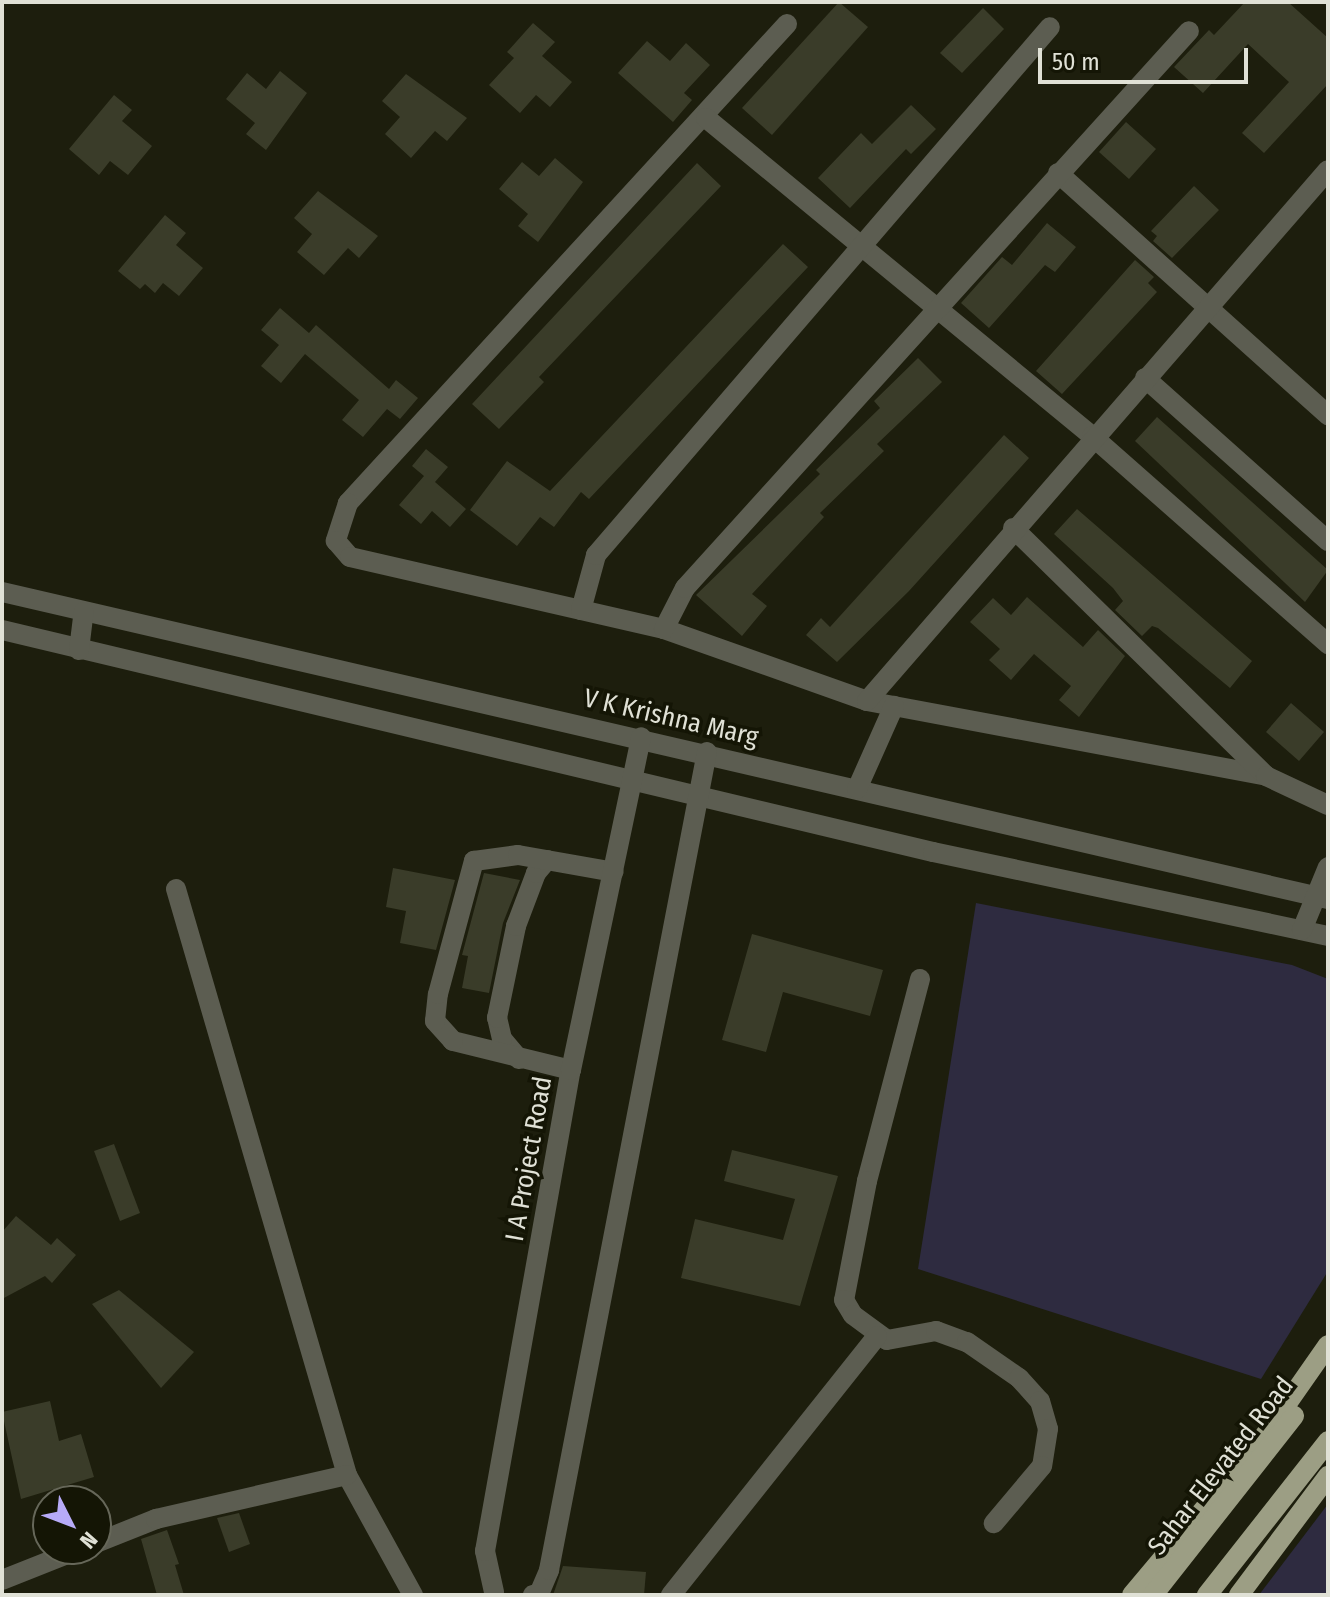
<!DOCTYPE html>
<style>
body{margin:0}
#map{position:relative;width:1330px;height:1597px;overflow:hidden;background:#1d1e0d;font-family:"Fira Sans Condensed",sans-serif}
div>[style]{position:absolute}
.green>*{inset:0;background:#2e2b40}
.building>*{inset:0;background:#3a3c29}
.minor>*{height:20px;margin:-10px;padding:0 10px;transform-origin:10px;border-radius:10px;background:#5c5d51}
.major>*{height:20px;margin:-10px;padding:0 10px;transform-origin:10px;border-radius:10px;background:#9c9e84}
span{translate:-50% -50%;white-space:nowrap;text-align:center;line-height:1.15;-webkit-text-stroke:7px #141505;paint-order:stroke}
.street-label{font-size:26px;color:#e0e1d6}
.frame{position:absolute;inset:0;border:4px solid #e0e1d6;pointer-events:none}
.north{position:absolute;left:32px;top:1485px;width:80px;height:80px;box-sizing:border-box;background:#141505;border:2px solid #666759;border-radius:50%;rotate:132deg;font-size:22px;font-weight:700;line-height:32px;text-align:center;color:#e0e1d6}
.north::after{content:'';display:block;margin:auto;width:28px;height:36px;background:#b7abf8;clip-path:polygon(50% 0,100% 100%,50% 72%,0 100%)}
.scale{position:absolute;left:1038px;top:48px;width:210px;height:36px;box-sizing:border-box;border:4px solid #e0e1d6;border-top:0;padding-left:10px;font-size:24px;line-height:28px;white-space:nowrap;color:#e0e1d6;-webkit-text-stroke:6px #141505;paint-order:stroke}
</style>
<div id="map">
<div class="green">
<div style="clip-path:polygon(976px 903px,1292px 965px,1328px 979px,1328px 1271px,1261px 1379px,918px 1269px)"></div>
<div style="clip-path:polygon(1328px 1504px,1328px 1595px,1259px 1595px)"></div>
</div>
<div class="building">
<div style="clip-path:polygon(839px 2px,868px 27px,772px 135px,742px 108px)"></div>
<div style="clip-path:polygon(1245px 2px,1288px 2px,1328px 38px,1328px 84px,1264px 153px,1242px 133px,1289px 82px,1248px 44px,1203px 93px,1174px 67px,1209px 30px,1214px 35px)"></div>
<div style="clip-path:polygon(983px 8px,1004px 29px,962px 73px,940px 53px)"></div>
<div style="clip-path:polygon(533px 23px,555px 42px,542px 56px,572px 82px,550px 107px,536px 95px,520px 113px,489px 85px,514px 58px,507px 52px)"></div>
<div style="clip-path:polygon(647px 41px,670px 61px,686px 43px,710px 65px,684px 93px,692px 100px,673px 122px,618px 73px)"></div>
<div style="clip-path:polygon(280px 71px,307px 93px,266px 150px,246px 134px,255px 123px,226px 99px,247px 73px,266px 89px)"></div>
<div style="clip-path:polygon(406px 74px,467px 118px,447px 141px,435px 131px,411px 158px,385px 134px,400px 117px,382px 101px)"></div>
<div style="clip-path:polygon(114px 95px,132px 110px,122px 121px,152px 146px,128px 175px,110px 161px,99px 175px,69px 149px)"></div>
<div style="clip-path:polygon(911px 105px,936px 129px,911px 154px,906px 149px,850px 208px,818px 178px,861px 133px,872px 144px)"></div>
<div style="clip-path:polygon(1126px 122px,1156px 149px,1129px 179px,1099px 152px)"></div>
<div style="clip-path:polygon(555px 158px,583px 182px,538px 242px,518px 226px,528px 214px,499px 189px,522px 162px,539px 176px)"></div>
<div style="clip-path:polygon(697px 163px,721px 186px,539px 377px,544px 382px,499px 429px,472px 404px)"></div>
<div style="clip-path:polygon(1194px 186px,1219px 210px,1172px 258px,1153px 241px,1157px 236px,1151px 231px)"></div>
<div style="clip-path:polygon(318px 191px,378px 236px,359px 258px,348px 248px,324px 275px,297px 252px,312px 234px,294px 218px)"></div>
<div style="clip-path:polygon(165px 215px,186px 233px,176px 245px,203px 268px,179px 296px,163px 283px,155px 293px,145px 284px,140px 289px,118px 271px)"></div>
<div style="clip-path:polygon(1047px 223px,1076px 247px,1055px 272px,1045px 265px,989px 328px,961px 303px,1002px 257px,1012px 265px)"></div>
<div style="clip-path:polygon(783px 244px,808px 267px,589px 499px,581px 492px,554px 527px,540px 517px,517px 546px,470px 510px,507px 461px,550px 491px)"></div>
<div style="clip-path:polygon(1135px 260px,1154px 277px,1148px 283px,1157px 292px,1062px 394px,1036px 371px)"></div>
<div style="clip-path:polygon(280px 308px,309px 333px,316px 325px,389px 389px,396px 380px,418px 398px,400px 419px,387px 409px,363px 437px,342px 420px,359px 400px,305px 354px,281px 383px,261px 366px,279px 345px,261px 330px)"></div>
<div style="clip-path:polygon(918px 358px,942px 382px,877px 444px,884px 451px,820px 513px,824px 517px,752px 594px,767px 606px,742px 636px,696px 595px,820px 474px,816px 470px,880px 408px,874px 401px)"></div>
<div style="clip-path:polygon(1157px 417px,1328px 570px,1305px 602px,1135px 441px)"></div>
<div style="clip-path:polygon(1004px 435px,1029px 458px,909px 591px,837px 662px,806px 635px,821px 618px,830px 627px)"></div>
<div style="clip-path:polygon(426px 449px,448px 467px,435px 482px,466px 509px,450px 527px,432px 511px,421px 524px,399px 505px,424px 476px,412px 466px)"></div>
<div style="clip-path:polygon(1077px 509px,1252px 661px,1230px 688px,1158px 628px,1152px 626px,1142px 636px,1115px 610px,1123px 601px,1113px 588px,1054px 534px)"></div>
<div style="clip-path:polygon(1027px 597px,1083px 647px,1098px 630px,1125px 656px,1079px 717px,1059px 700px,1071px 686px,1034px 654px,1011px 680px,989px 660px,1000px 649px,970px 622px,993px 598px,1011px 615px)"></div>
<div style="clip-path:polygon(1291px 703px,1324px 732px,1299px 761px,1266px 732px)"></div>
<div style="clip-path:polygon(393px 868px,455px 880px,436px 950px,400px 943px,406px 911px,386px 907px)"></div>
<div style="clip-path:polygon(484px 873px,520px 880px,503px 923px,489px 993px,462px 988px,468px 956px,462px 955px)"></div>
<div style="clip-path:polygon(752px 934px,883px 970px,870px 1016px,783px 992px,766px 1052px,722px 1040px)"></div>
<div style="clip-path:polygon(114px 1144px,140px 1213px,120px 1221px,94px 1151px)"></div>
<div style="clip-path:polygon(732px 1150px,838px 1176px,800px 1306px,681px 1278px,695px 1219px,783px 1240px,795px 1199px,724px 1181px)"></div>
<div style="clip-path:polygon(16px 1216px,51px 1245px,57px 1238px,76px 1255px,52px 1283px,45px 1276px,2px 1299px,2px 1232px)"></div>
<div style="clip-path:polygon(119px 1290px,194px 1352px,161px 1388px,92px 1304px)"></div>
<div style="clip-path:polygon(50px 1401px,59px 1441px,81px 1434px,94px 1477px,21px 1499px,2px 1412px)"></div>
<div style="clip-path:polygon(239px 1513px,250px 1544px,229px 1552px,217px 1518px)"></div>
<div style="clip-path:polygon(167px 1530px,179px 1564px,175px 1565px,184px 1595px,157px 1595px,141px 1539px)"></div>
<div style="clip-path:polygon(563px 1566px,646px 1572px,644px 1595px,553px 1595px)"></div>
</div>
<div class="minor">
<div style="left:787px;top:24px;width:650px;rotate:132.51deg"></div>
<div style="left:348px;top:503px;width:40px;rotate:108deg"></div>
<div style="left:336px;top:541px;width:21px;rotate:49deg"></div>
<div style="left:350px;top:557px;width:322px;rotate:12.9deg"></div>
<div style="left:664px;top:629px;width:215px;rotate:19.5deg"></div>
<div style="left:867px;top:701px;width:406px;rotate:10.6deg"></div>
<div style="left:706px;top:118px;width:500px;rotate:39.48deg"></div>
<div style="left:1092px;top:436px;width:315px;rotate:41.4deg"></div>
<div style="left:1058px;top:173px;width:363px;rotate:41.9deg"></div>
<div style="left:1145px;top:378px;width:245px;rotate:41.7deg"></div>
<div style="left:1013px;top:528px;width:354px;rotate:44.4deg"></div>
<div style="left:1266px;top:776px;width:68px;rotate:25.1deg"></div>
<div style="left:2px;top:592px;width:1361px;rotate:13.04deg"></div>
<div style="left:581px;top:610px;width:57px;rotate:-74.7deg"></div>
<div style="left:596px;top:555px;width:696px;rotate:-49.31deg"></div>
<div style="left:664px;top:629px;width:46px;rotate:-62.9deg"></div>
<div style="left:685px;top:588px;width:751px;rotate:-47.86deg"></div>
<div style="left:2px;top:630px;width:957px;rotate:13.41deg"></div>
<div style="left:933px;top:852px;width:404px;rotate:12deg"></div>
<div style="left:79px;top:650px;width:38px;rotate:-83deg"></div>
<div style="left:867px;top:701px;width:703px;rotate:-49.04deg"></div>
<div style="left:857px;top:789px;width:91px;rotate:-66deg"></div>
<div style="left:176px;top:889px;width:610px;rotate:73.73deg"></div>
<div style="left:347px;top:1475px;width:137px;rotate:61.2deg"></div>
<div style="left:1302px;top:930px;width:68px;rotate:-67.6deg"></div>
<div style="left:920px;top:979px;width:209px;rotate:104.7deg"></div>
<div style="left:867px;top:1181px;width:121px;rotate:100.9deg"></div>
<div style="left:844px;top:1300px;width:17px;rotate:59deg"></div>
<div style="left:853px;top:1315px;width:42px;rotate:36.3deg"></div>
<div style="left:887px;top:1340px;width:50px;rotate:-10.4deg"></div>
<div style="left:936px;top:1331px;width:33px;rotate:20deg"></div>
<div style="left:967px;top:1342px;width:63px;rotate:34.7deg"></div>
<div style="left:1019px;top:1378px;width:31px;rotate:48deg"></div>
<div style="left:1040px;top:1401px;width:29px;rotate:74deg"></div>
<div style="left:1048px;top:1429px;width:37px;rotate:99deg"></div>
<div style="left:1042px;top:1466px;width:75px;rotate:130.1deg"></div>
<div style="left:519px;top:1059px;width:26px;rotate:-130deg"></div>
<div style="left:502px;top:1039px;width:22px;rotate:-103deg"></div>
<div style="left:497px;top:1018px;width:94px;rotate:-78.3deg"></div>
<div style="left:516px;top:926px;width:57px;rotate:-69.3deg"></div>
<div style="left:536px;top:873px;width:17px;rotate:-50deg"></div>
<div style="left:571px;top:1070px;width:122px;rotate:-166.2deg"></div>
<div style="left:453px;top:1041px;width:27px;rotate:-132deg"></div>
<div style="left:435px;top:1021px;width:27px;rotate:-84deg"></div>
<div style="left:438px;top:994px;width:138px;rotate:-74.9deg"></div>
<div style="left:474px;top:861px;width:44px;rotate:-7.8deg"></div>
<div style="left:518px;top:855px;width:97px;rotate:10deg"></div>
<div style="left:96px;top:1543px;width:65px;rotate:-21.8deg"></div>
<div style="left:156px;top:1519px;width:196px;rotate:-13deg"></div>
<div style="left:2px;top:1580px;width:84px;rotate:-21.7deg"></div>
<div style="left:494px;top:1592px;width:42px;rotate:-102.4deg"></div>
<div style="left:485px;top:1551px;width:489px;rotate:-79.9deg"></div>
<div style="left:571px;top:1070px;width:340px;rotate:-78.1deg"></div>
<div style="left:533px;top:1595px;width:6px;rotate:-9deg"></div>
<div style="left:539px;top:1594px;width:26px;rotate:-67deg"></div>
<div style="left:549px;top:1570px;width:833px;rotate:-79.07deg"></div>
<div style="left:671px;top:1595px;width:331px;rotate:-51.5deg"></div>
</div>
<div class="major">
<div style="left:1132px;top:1595px;width:196px;rotate:-50deg"></div>
<div style="left:1258px;top:1445px;width:122px;rotate:-55deg"></div>
<div style="left:1153px;top:1595px;width:228px;rotate:-51.8deg"></div>
<div style="left:1207px;top:1595px;width:196px;rotate:-51.8deg"></div>
<div style="left:1239px;top:1595px;width:149px;rotate:-53.2deg"></div>
</div>
<div class="street-label">
<span style="left:671px;top:718px;rotate:13deg">V K Krishna Marg</span>
<span style="left:529px;top:1159px;rotate:-80deg">I A Project Road</span>
<span style="left:1221px;top:1466px;rotate:-52deg">Sahar Elevated Road</span>
</div>
<div class="frame"></div>
<div class="north">N</div>
<div class="scale">50 m</div>
</div>
